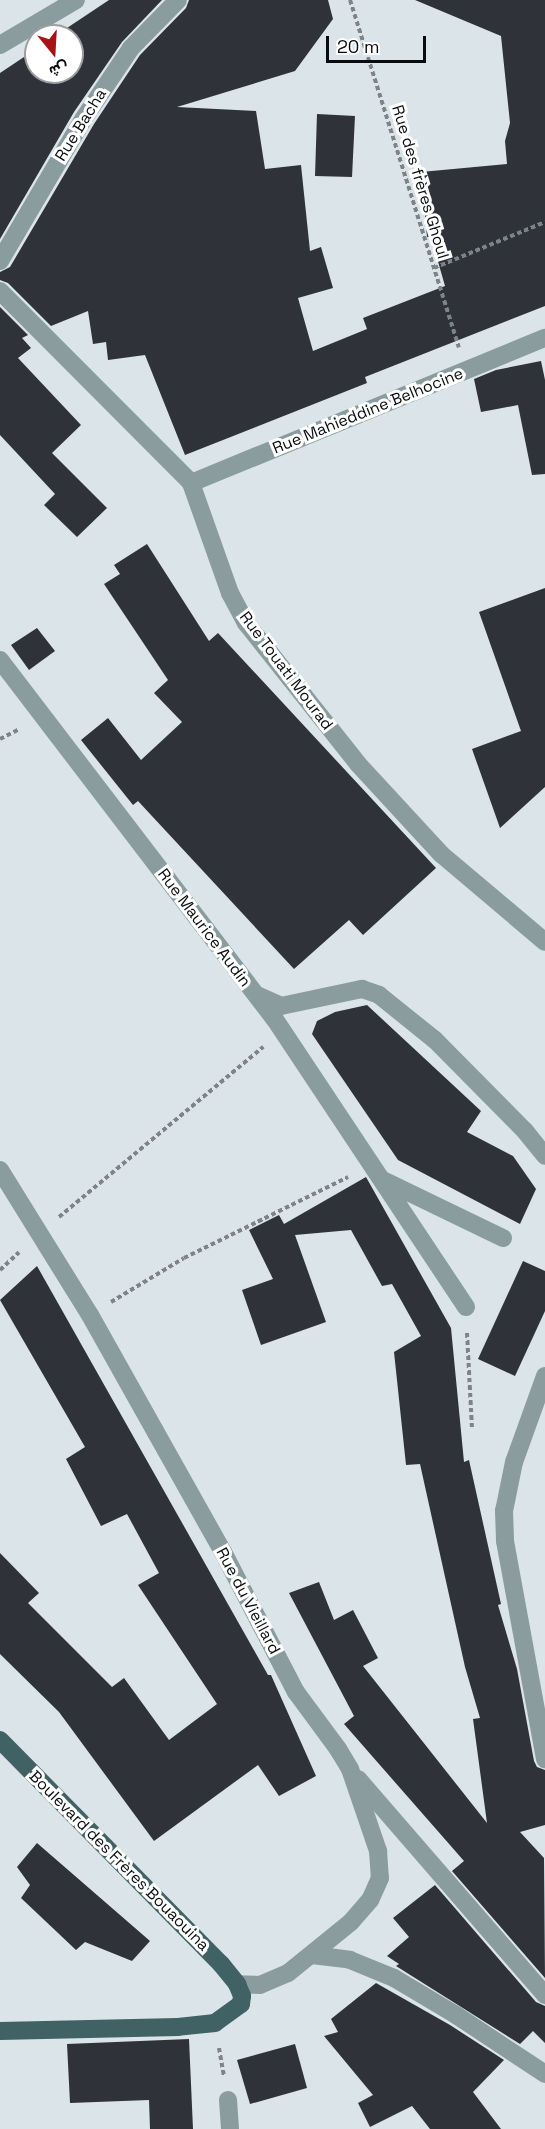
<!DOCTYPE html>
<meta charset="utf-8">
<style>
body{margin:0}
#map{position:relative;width:545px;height:2129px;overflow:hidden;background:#dae4e9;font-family:"Space Grotesk",Vazirmatn,sans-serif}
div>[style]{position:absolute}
.building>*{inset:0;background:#2f3239}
.path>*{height:4px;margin-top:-2px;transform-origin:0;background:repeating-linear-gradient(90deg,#7d8488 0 4.5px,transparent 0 7.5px)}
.minor>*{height:18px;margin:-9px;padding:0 9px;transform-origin:9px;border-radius:9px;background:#8a9c9e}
.major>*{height:18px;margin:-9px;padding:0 9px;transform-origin:9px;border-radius:9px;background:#416265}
span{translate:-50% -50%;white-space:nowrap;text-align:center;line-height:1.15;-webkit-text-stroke:6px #fff;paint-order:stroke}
.street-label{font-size:16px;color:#090c0e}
.north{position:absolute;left:24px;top:24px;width:60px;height:60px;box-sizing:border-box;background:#fff;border:2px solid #9d9e9f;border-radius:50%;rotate:162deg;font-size:16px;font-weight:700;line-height:24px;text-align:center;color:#090c0e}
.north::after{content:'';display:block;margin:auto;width:21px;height:27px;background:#a71315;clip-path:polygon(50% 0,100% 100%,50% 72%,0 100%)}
.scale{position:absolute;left:326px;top:36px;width:100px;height:27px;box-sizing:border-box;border:3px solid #090c0e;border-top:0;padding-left:8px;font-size:18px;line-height:21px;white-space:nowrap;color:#090c0e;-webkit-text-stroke:4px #fff;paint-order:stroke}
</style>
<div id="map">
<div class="building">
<div style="clip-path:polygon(109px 0,162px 0,122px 42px,74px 112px,0 239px,0 73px,36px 49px,36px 72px,72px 72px,72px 36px,55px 36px)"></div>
<div style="clip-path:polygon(189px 0,328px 0,333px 19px,295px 71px,177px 107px,256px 111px,265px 169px,301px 165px,310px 251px,321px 247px,333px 288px,298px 298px,313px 351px,367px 329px,363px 318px,445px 286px,431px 237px,427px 237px,421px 172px,507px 164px,505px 141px,510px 123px,501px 36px,415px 0,545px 0,545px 306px,365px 377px,367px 383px,185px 455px,145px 355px,108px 360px,106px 342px,93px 344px,88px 311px,51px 326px,8px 283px,0 280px,0 272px,10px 267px,94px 124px,140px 55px,186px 8px)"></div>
<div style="clip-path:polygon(317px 114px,355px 116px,352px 177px,315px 176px)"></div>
<div style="clip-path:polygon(0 307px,28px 335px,22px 338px,31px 348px,18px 358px,81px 425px,52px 453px,107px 508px,77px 537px,44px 505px,55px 494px,0 435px)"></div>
<div style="clip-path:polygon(541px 361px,545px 380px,545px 474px,532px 475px,518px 405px,481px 412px,474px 379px,496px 370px)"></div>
<div style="clip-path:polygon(147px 544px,209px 641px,218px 633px,436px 868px,363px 935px,349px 920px,294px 969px,138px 801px,133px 805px,81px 740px,108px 718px,141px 760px,182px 722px,154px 693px,168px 680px,104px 584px,120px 574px,114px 565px)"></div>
<div style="clip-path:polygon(545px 588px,545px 787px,500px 828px,472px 749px,521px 731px,479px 612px)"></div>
<div style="clip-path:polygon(37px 628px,55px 651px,29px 670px,11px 645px)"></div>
<div style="clip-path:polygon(367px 1005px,481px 1111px,467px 1132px,513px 1156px,536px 1189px,520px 1224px,398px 1160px,312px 1034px,317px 1021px,335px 1012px)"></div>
<div style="clip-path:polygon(366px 1177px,451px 1328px,464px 1462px,469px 1460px,501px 1604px,498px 1605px,517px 1669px,534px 1761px,537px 1767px,545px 1770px,545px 1825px,520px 1832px,544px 1858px,545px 1978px,452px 1871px,464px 1861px,344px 1724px,354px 1716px,289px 1593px,319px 1582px,334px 1620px,353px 1610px,378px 1658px,363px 1666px,487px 1823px,473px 1719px,480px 1718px,465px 1667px,420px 1464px,406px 1465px,394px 1352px,421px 1336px,392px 1284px,382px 1286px,351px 1230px,295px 1235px,326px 1322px,261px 1345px,242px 1290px,273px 1279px,249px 1230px,279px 1215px,284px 1224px)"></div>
<div style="clip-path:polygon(523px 1261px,545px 1271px,545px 1311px,515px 1376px,478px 1359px)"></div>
<div style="clip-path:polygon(37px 1266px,268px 1675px,271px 1675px,316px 1776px,279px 1796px,258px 1765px,154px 1841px,59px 1712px,0 1654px,0 1553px,39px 1593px,28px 1603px,112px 1687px,124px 1678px,169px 1740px,217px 1704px,138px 1585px,159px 1573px,127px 1514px,101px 1526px,66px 1459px,85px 1447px,0 1300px)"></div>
<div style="clip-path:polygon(37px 1843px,150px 1941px,132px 1961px,85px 1942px,76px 1950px,21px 1898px,30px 1885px,17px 1867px)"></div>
<div style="clip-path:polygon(435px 1885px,536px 2002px,545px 2006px,545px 2043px,533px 2031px,520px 2044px,396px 1966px,399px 1964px,387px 1956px,409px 1937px,393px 1918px)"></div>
<div style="clip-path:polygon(376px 1983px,450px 2025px,504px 2060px,473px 2092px,501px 2129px,430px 2129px,412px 2106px,370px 2127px,358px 2103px,373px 2095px,324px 2036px,338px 2032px,331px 2019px)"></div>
<div style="clip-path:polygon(189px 2039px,193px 2129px,150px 2129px,149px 2100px,70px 2103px,67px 2044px)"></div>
<div style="clip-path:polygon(295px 2044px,307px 2088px,250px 2104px,237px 2060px)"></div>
</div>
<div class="path">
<div style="left:350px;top:0;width:364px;rotate:72.6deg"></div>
<div style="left:434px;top:268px;width:120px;rotate:-22.5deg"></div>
<div style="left:0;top:739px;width:22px;rotate:-27deg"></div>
<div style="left:59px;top:1217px;width:266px;rotate:-39.8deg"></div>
<div style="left:0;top:1270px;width:26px;rotate:-43deg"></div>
<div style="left:111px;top:1302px;width:85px;rotate:-31.1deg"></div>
<div style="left:184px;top:1258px;width:183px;rotate:-26.3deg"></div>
<div style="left:467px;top:1333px;width:95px;rotate:87deg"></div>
<div style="left:219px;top:2048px;width:28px;rotate:80deg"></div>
</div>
<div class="minor">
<div style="left:0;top:45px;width:88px;rotate:-30.6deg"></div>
<div style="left:0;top:261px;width:166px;rotate:-59.6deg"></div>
<div style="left:84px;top:118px;width:84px;rotate:-56.1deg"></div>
<div style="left:131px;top:48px;width:67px;rotate:-45.6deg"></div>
<div style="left:0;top:291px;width:271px;rotate:45.1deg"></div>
<div style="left:191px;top:483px;width:117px;rotate:70.5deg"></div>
<div style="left:230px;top:593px;width:34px;rotate:62deg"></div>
<div style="left:246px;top:623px;width:180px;rotate:51.5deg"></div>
<div style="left:358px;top:764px;width:122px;rotate:47.3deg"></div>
<div style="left:441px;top:854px;width:136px;rotate:40.2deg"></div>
<div style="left:191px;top:483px;width:383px;rotate:-22.3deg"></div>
<div style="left:0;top:660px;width:451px;rotate:52.6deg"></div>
<div style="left:274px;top:1018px;width:347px;rotate:56.4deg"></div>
<div style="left:259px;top:996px;width:24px;rotate:24deg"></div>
<div style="left:281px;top:1006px;width:83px;rotate:-11.9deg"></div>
<div style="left:362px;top:989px;width:18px;rotate:19deg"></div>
<div style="left:379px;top:995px;width:72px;rotate:38.8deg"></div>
<div style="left:435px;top:1040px;width:128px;rotate:45.3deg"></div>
<div style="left:525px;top:1131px;width:32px;rotate:51deg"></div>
<div style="left:0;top:1170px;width:171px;rotate:58.2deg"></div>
<div style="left:90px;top:1315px;width:272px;rotate:60.7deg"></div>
<div style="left:223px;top:1552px;width:158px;rotate:62.5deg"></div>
<div style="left:296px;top:1692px;width:71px;rotate:53.6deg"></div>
<div style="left:338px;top:1749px;width:23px;rotate:59deg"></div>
<div style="left:350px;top:1769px;width:87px;rotate:71.1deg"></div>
<div style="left:378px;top:1851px;width:27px;rotate:86deg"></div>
<div style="left:380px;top:1878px;width:24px;rotate:114deg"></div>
<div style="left:370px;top:1900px;width:29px;rotate:131deg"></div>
<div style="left:351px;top:1922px;width:81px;rotate:141deg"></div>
<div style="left:288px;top:1973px;width:30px;rotate:157deg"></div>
<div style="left:260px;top:1985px;width:23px;rotate:-178deg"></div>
<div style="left:385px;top:1181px;width:131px;rotate:25.8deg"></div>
<div style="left:545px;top:1376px;width:91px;rotate:109.8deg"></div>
<div style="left:514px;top:1462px;width:50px;rotate:101.5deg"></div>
<div style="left:504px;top:1511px;width:30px;rotate:88deg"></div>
<div style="left:505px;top:1541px;width:222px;rotate:79.6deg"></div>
<div style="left:358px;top:1779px;width:286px;rotate:49.1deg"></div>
<div style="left:312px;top:1955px;width:38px;rotate:7deg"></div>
<div style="left:350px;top:1960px;width:48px;rotate:22.2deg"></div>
<div style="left:394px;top:1978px;width:72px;rotate:30.8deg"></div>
<div style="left:456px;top:2015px;width:107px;rotate:33.5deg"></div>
<div style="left:228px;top:2100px;width:29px;rotate:86deg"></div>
</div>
<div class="major">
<div style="left:0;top:1740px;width:315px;rotate:45.4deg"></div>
<div style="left:221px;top:1964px;width:26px;rotate:51deg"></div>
<div style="left:237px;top:1984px;width:13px;rotate:67deg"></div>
<div style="left:242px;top:1996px;width:8px;rotate:97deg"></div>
<div style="left:241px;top:2004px;width:32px;rotate:144deg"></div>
<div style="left:215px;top:2023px;width:37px;rotate:174deg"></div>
<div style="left:178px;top:2027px;width:178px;rotate:178.7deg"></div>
</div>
<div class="street-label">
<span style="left:81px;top:125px;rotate:-58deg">Rue Bacha</span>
<span style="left:420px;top:182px;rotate:73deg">Rue des frères Ghoul</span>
<span style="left:368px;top:411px;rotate:-22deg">Rue Mahieddine Belhocine</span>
<span style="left:286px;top:671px;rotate:53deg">Rue Touati Mourad</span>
<span style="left:204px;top:928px;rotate:53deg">Rue Maurice Audin</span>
<span style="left:248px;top:1601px;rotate:62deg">Rue du Vieillard</span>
<span style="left:119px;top:1861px;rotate:45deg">Boulevard des Frères Bouaouina</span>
</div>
<div class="north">ش</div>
<div class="scale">20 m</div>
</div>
